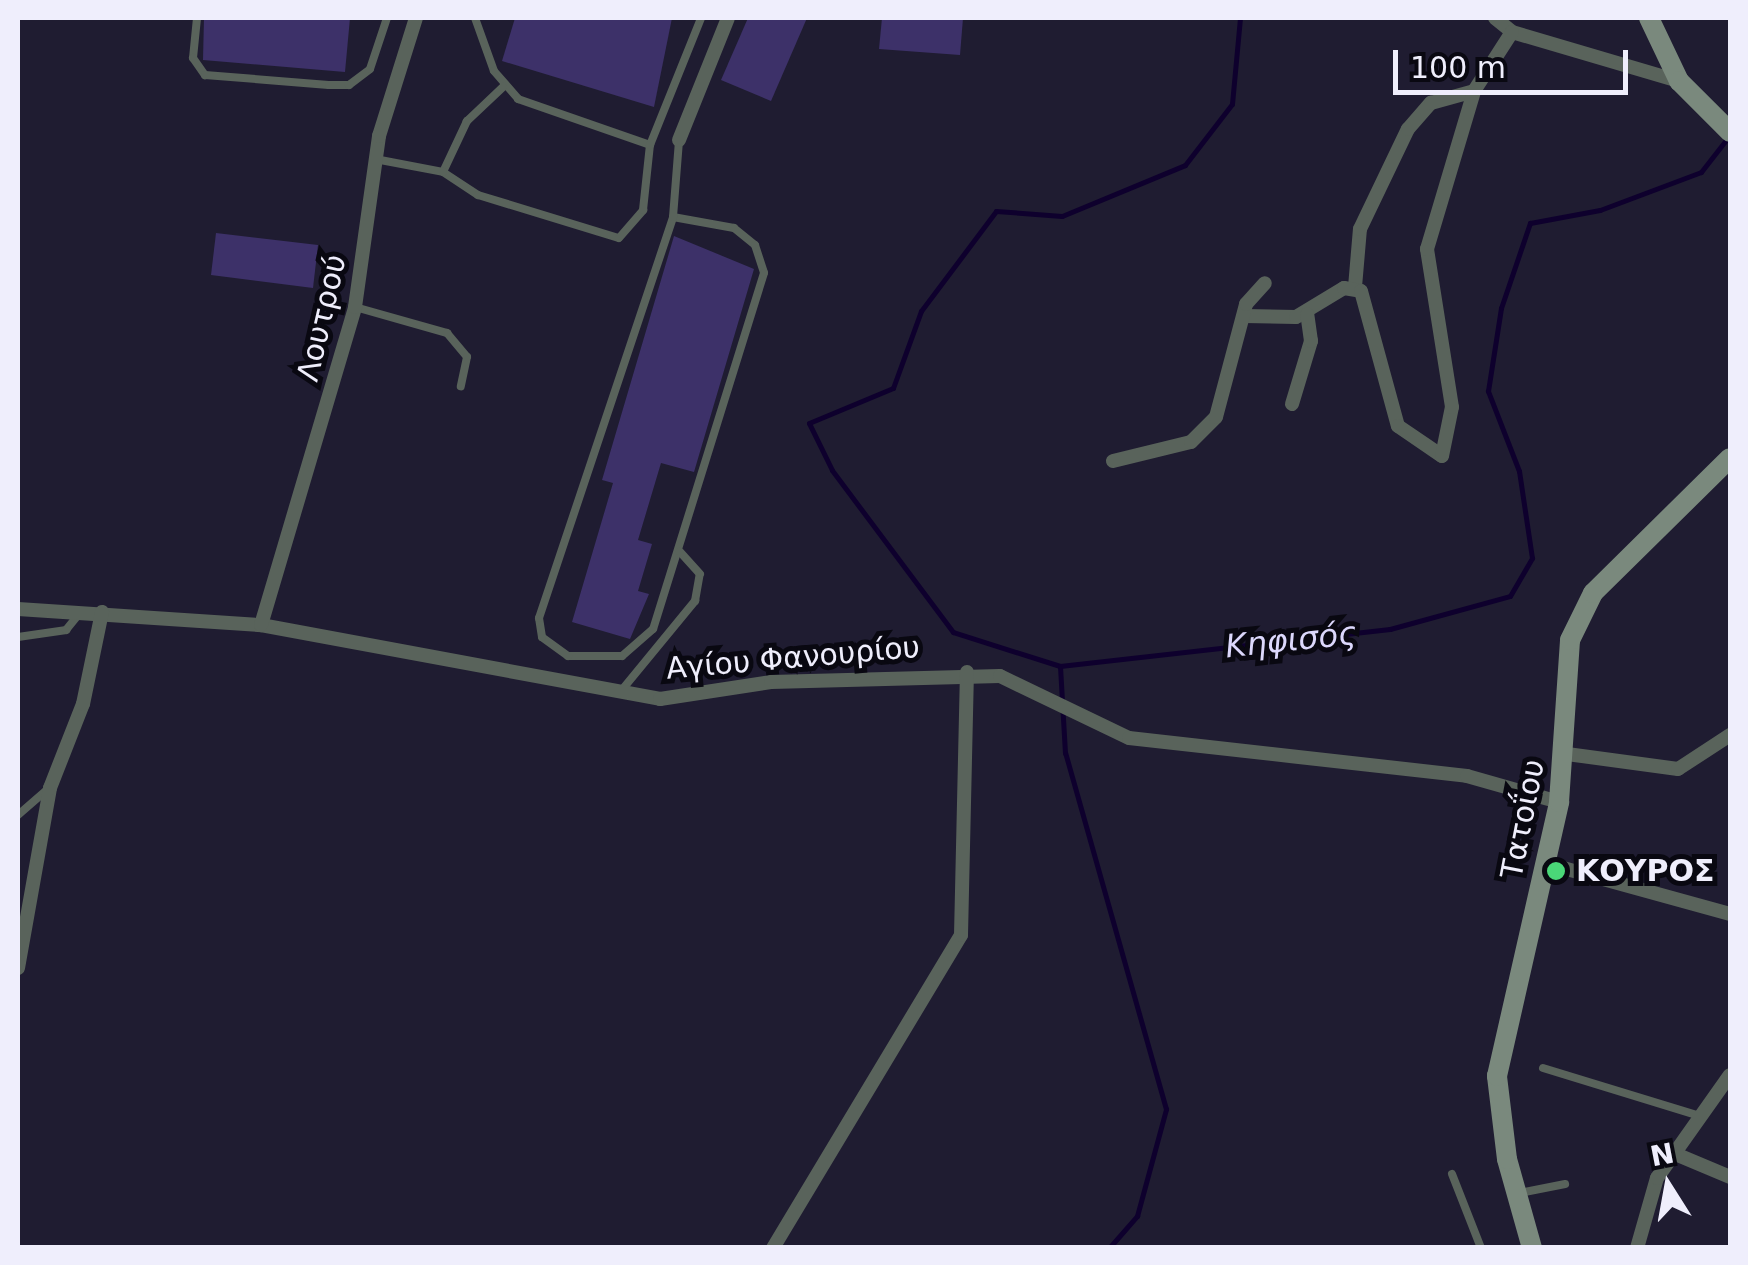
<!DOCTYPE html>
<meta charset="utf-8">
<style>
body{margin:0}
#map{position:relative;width:1748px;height:1265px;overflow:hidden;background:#1f1c31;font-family:"DejaVu Sans",sans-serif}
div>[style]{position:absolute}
.stream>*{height:5px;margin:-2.5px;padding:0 2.5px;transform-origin:2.5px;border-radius:2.5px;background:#0e002d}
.building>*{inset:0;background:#3d3169}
.lane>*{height:8px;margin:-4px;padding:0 4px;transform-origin:4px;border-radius:4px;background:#59635b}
.street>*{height:14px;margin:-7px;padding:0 7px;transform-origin:7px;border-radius:7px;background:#59635b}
.secondary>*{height:20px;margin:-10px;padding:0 10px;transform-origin:10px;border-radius:10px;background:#7a897d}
.dots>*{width:28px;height:28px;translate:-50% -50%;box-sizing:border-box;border:5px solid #090811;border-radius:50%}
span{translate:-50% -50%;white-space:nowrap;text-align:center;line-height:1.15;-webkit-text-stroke:10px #090811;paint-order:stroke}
.street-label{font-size:30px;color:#efeefc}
.poi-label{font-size:30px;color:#efeefc;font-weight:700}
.left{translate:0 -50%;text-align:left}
.water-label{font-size:32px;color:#dcd8fc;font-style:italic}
.frame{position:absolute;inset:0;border:20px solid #efeefc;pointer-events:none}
.north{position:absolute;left:1618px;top:1135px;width:100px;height:100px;-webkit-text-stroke:8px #090811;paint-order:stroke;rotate:349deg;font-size:28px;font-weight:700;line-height:40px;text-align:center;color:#efeefc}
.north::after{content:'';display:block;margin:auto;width:35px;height:45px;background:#efeefc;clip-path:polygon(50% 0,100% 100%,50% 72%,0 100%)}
.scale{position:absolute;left:1393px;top:50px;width:235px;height:45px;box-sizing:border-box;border:5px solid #efeefc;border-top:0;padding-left:12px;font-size:30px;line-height:35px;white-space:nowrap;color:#efeefc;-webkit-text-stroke:8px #090811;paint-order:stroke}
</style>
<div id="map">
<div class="stream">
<div style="left:1060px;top:666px;width:112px;rotate:-162.4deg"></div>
<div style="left:953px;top:632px;width:202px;rotate:-126.8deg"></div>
<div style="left:832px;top:470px;width:52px;rotate:-116.1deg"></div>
<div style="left:809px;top:423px;width:91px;rotate:-22.6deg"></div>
<div style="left:893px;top:388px;width:82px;rotate:-70deg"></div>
<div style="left:921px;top:311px;width:125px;rotate:-53.1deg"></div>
<div style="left:996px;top:211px;width:66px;rotate:4.3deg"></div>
<div style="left:1062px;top:216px;width:133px;rotate:-22.5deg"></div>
<div style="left:1185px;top:165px;width:77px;rotate:-52.4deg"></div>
<div style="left:1232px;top:104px;width:86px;rotate:-84.7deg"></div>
<div style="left:1109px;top:1248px;width:43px;rotate:-48.8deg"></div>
<div style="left:1137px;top:1216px;width:111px;rotate:-74.8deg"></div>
<div style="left:1166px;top:1109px;width:370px;rotate:-105.8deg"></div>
<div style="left:1065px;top:753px;width:87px;rotate:-93.3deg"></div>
<div style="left:1060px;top:666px;width:332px;rotate:-6.4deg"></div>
<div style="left:1390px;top:629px;width:124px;rotate:-15.4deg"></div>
<div style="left:1510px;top:596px;width:44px;rotate:-59.9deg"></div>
<div style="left:1532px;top:558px;width:88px;rotate:-98.5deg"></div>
<div style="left:1519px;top:471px;width:86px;rotate:-111.2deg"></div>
<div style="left:1488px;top:391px;width:84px;rotate:-81.1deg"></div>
<div style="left:1501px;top:308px;width:90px;rotate:-71.2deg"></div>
<div style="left:1530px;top:223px;width:71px;rotate:-10.5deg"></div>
<div style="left:1600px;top:210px;width:108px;rotate:-20.6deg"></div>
<div style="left:1701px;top:172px;width:46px;rotate:-52.1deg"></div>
</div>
<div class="building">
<div style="clip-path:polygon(204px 18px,350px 18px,345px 72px,203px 60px)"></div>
<div style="clip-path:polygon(515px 18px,672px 18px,654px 107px,502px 61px)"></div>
<div style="clip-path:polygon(748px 18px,807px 18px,771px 101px,721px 80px)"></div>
<div style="clip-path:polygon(882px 18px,963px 18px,960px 55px,879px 49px)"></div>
<div style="clip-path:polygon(216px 233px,318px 245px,313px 288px,211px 275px)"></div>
<div style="clip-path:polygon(674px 236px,754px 269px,694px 472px,661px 463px,638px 540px,652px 544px,638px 591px,649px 594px,630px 639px,572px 622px,613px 483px,602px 480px)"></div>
</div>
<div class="lane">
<div style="left:197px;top:18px;width:40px;rotate:95.7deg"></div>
<div style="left:193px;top:58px;width:21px;rotate:55deg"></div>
<div style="left:205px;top:75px;width:124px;rotate:4.6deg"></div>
<div style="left:329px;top:85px;width:20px"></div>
<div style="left:349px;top:85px;width:26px;rotate:-37deg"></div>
<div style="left:370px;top:69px;width:54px;rotate:-71.6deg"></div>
<div style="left:475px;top:18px;width:56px;rotate:70.3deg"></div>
<div style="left:494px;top:71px;width:37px;rotate:49deg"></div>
<div style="left:518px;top:99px;width:140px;rotate:19.2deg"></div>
<div style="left:503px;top:87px;width:50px;rotate:136.6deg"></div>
<div style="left:467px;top:121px;width:56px;rotate:115.2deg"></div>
<div style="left:443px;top:172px;width:42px;rotate:33.3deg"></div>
<div style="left:478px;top:195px;width:147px;rotate:17deg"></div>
<div style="left:619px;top:238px;width:37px;rotate:-49deg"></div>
<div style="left:643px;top:210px;width:65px;rotate:-83.9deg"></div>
<div style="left:650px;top:145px;width:137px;rotate:-68.1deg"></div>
<div style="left:375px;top:159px;width:69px;rotate:10.8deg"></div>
<div style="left:673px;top:217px;width:62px;rotate:10.2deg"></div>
<div style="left:734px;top:228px;width:27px;rotate:39deg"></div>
<div style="left:755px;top:245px;width:29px;rotate:72deg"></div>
<div style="left:764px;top:273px;width:373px;rotate:107.3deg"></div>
<div style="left:653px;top:629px;width:41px;rotate:138.9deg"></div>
<div style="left:622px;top:656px;width:54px;rotate:180deg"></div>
<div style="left:568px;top:656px;width:32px;rotate:-144deg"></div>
<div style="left:542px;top:637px;width:19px;rotate:-99deg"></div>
<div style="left:539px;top:618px;width:423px;rotate:-71.5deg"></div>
<div style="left:673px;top:217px;width:76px;rotate:-85.5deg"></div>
<div style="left:355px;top:307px;width:96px;rotate:15.8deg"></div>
<div style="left:447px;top:333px;width:31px;rotate:50deg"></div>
<div style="left:467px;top:357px;width:30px;rotate:102deg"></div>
<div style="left:18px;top:637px;width:49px;rotate:-8.3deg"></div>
<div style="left:66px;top:630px;width:19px;rotate:-51deg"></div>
<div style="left:621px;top:691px;width:117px;rotate:-50.6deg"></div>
<div style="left:695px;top:601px;width:27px;rotate:-80deg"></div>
<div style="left:700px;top:574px;width:30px;rotate:-132deg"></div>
<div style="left:18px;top:815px;width:40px;rotate:-41deg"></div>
<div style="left:1543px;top:1068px;width:161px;rotate:17deg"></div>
<div style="left:1452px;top:1174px;width:79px;rotate:68.6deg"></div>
<div style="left:1520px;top:1193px;width:46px;rotate:-11.3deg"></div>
</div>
<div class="street">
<div style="left:1495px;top:18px;width:22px;rotate:39deg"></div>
<div style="left:1512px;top:32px;width:174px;rotate:16.4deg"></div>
<div style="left:679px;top:140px;width:131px;rotate:-68.1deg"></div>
<div style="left:1355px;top:287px;width:58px;rotate:-85.1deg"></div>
<div style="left:1360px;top:229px;width:111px;rotate:-64.4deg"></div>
<div style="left:1408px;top:129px;width:35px;rotate:-49deg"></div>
<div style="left:1431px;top:103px;width:45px;rotate:-15.6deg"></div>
<div style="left:1244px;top:316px;width:52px;rotate:1.1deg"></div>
<div style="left:1296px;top:317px;width:56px;rotate:-31.1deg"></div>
<div style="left:1344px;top:288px;width:17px;rotate:10deg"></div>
<div style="left:1361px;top:291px;width:140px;rotate:74.7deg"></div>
<div style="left:1398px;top:426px;width:53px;rotate:34.3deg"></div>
<div style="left:1442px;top:456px;width:50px;rotate:-78.5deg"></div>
<div style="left:1452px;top:407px;width:160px;rotate:-99deg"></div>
<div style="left:1427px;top:249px;width:165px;rotate:-73.4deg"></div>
<div style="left:1474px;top:91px;width:70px;rotate:-57.2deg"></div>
<div style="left:1292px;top:404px;width:66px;rotate:-73.2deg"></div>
<div style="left:1311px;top:341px;width:27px;rotate:-98deg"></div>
<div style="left:1113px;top:461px;width:80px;rotate:-13.7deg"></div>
<div style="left:1191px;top:442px;width:35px;rotate:-45deg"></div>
<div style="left:1216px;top:417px;width:117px;rotate:-75.1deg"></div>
<div style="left:1246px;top:304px;width:28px;rotate:-48deg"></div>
<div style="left:18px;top:609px;width:244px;rotate:3.8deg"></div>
<div style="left:261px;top:625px;width:406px;rotate:10.5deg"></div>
<div style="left:660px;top:699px;width:112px;rotate:-8.7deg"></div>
<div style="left:771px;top:682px;width:229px;rotate:-1.5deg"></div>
<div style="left:1000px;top:676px;width:143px;rotate:25.7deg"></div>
<div style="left:1129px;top:738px;width:340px;rotate:6.4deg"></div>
<div style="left:1467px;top:776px;width:96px;rotate:15.8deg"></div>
<div style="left:261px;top:625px;width:332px;rotate:-73.5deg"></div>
<div style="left:355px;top:307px;width:173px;rotate:-82deg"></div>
<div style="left:379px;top:136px;width:124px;rotate:-72.6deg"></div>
<div style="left:1567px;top:754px;width:112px;rotate:7.7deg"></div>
<div style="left:1678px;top:769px;width:62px;rotate:-33.2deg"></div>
<div style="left:1545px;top:863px;width:192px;rotate:15.4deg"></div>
<div style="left:18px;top:968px;width:183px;rotate:-79.9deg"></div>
<div style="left:50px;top:788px;width:90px;rotate:-68.6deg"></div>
<div style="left:83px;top:704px;width:94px;rotate:-78.3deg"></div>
<div style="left:1673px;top:1153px;width:62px;rotate:22.8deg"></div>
<div style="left:773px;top:1248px;width:365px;rotate:-59deg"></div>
<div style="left:961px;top:935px;width:263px;rotate:-88.7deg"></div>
<div style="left:1637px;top:1248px;width:73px;rotate:-74.1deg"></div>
<div style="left:1657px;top:1178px;width:126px;rotate:-54.7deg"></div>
</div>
<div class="secondary">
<div style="left:1649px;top:18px;width:70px;rotate:64.5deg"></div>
<div style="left:1679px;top:81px;width:72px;rotate:45deg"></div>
<div style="left:1532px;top:1248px;width:92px;rotate:-105.7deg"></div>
<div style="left:1507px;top:1159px;width:84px;rotate:-96.9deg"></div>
<div style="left:1497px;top:1076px;width:281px;rotate:-77.2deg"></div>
<div style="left:1559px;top:802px;width:162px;rotate:-86.1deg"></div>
<div style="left:1570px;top:640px;width:52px;rotate:-63.9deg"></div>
<div style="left:1593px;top:593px;width:192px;rotate:-44.6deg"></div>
</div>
<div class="dots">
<div style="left:1556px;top:871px;background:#4ad778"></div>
</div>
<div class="street-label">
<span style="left:322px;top:318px;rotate:-77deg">Λουτρού</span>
<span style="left:793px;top:658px;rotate:-5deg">Αγίου Φανουρίου</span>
<span style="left:1523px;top:819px;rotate:-79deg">Τατοΐου</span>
</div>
<div class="poi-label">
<span class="left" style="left:1576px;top:871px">ΚΟΥΡΟΣ</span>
</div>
<div class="water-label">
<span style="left:1291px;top:640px;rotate:-6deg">Κηφισός</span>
</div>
<div class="frame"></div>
<div class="north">N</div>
<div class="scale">100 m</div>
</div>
